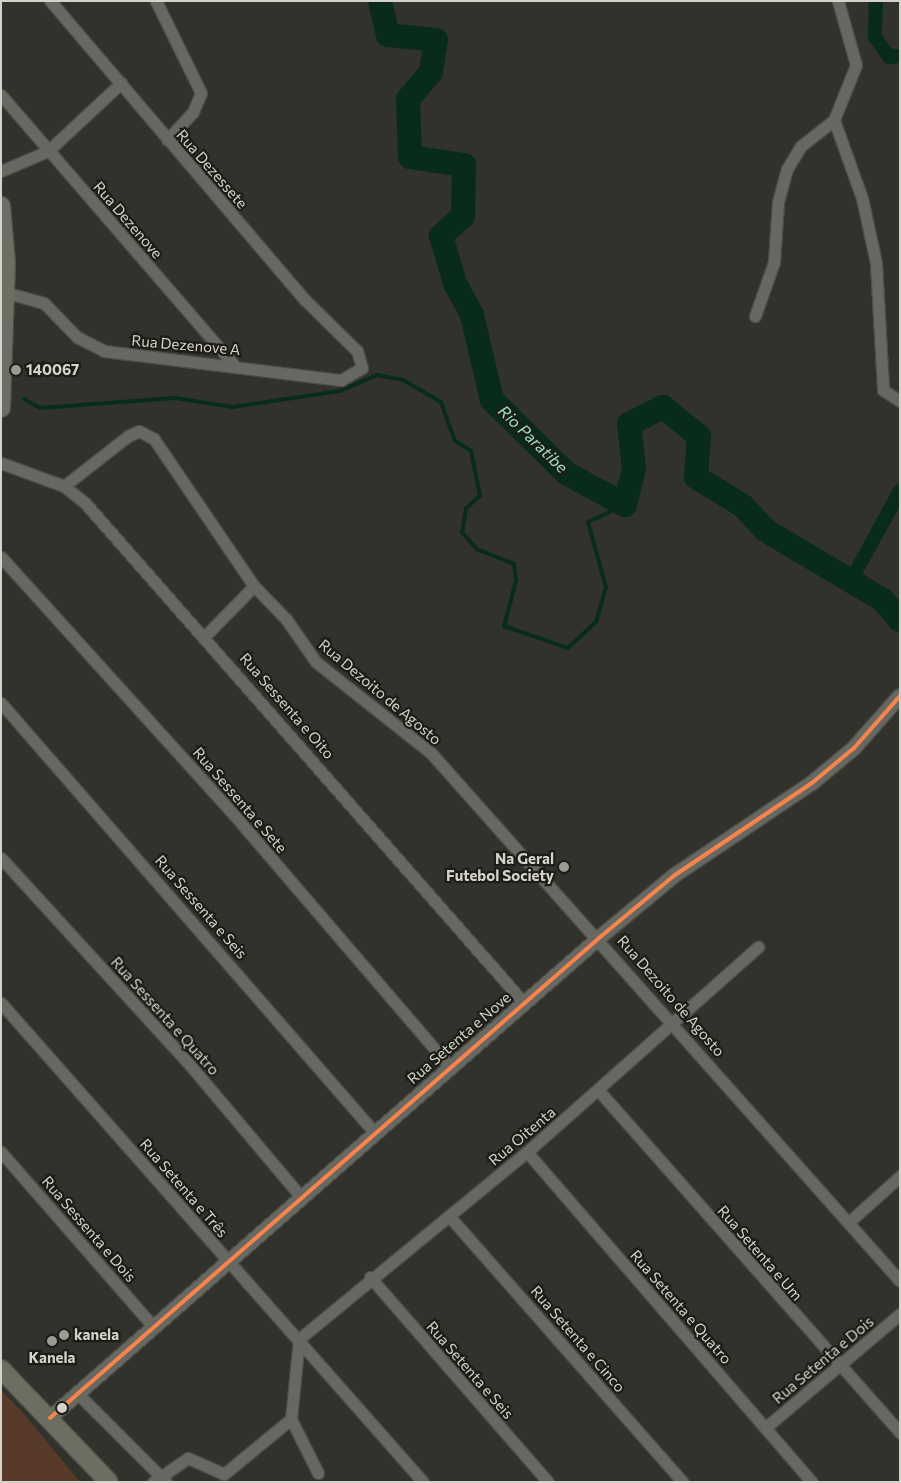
<!DOCTYPE html>
<meta charset="utf-8">
<style>
body{margin:0}
#map{position:relative;width:901px;height:1483px;overflow:hidden;background:#32322c;font-family:Commissioner,sans-serif}
div>[style]{position:absolute}
.green>*{inset:0;background:#583a2b}
.stream>*{height:4px;margin:-2px;padding:0 2px;transform-origin:2px;border-radius:2px;background:#082b1c}
.canal>*{height:14px;margin:-7px;padding:0 7px;transform-origin:7px;border-radius:7px;background:#082b1c}
.river>*{height:24px;margin:-12px;padding:0 12px;transform-origin:12px;border-radius:12px;background:#082b1c}
.roads{filter:drop-shadow(1px 0 #4e4e48) drop-shadow(-1px 0 #4e4e48) drop-shadow(0 1px #4e4e48) drop-shadow(0 -1px #4e4e48)}
.minor>*{height:11px;margin:-5.5px;padding:0 5.5px;transform-origin:5.5px;border-radius:5.5px;background:#686862}
.tertiary>*{height:14px;margin:-7px;padding:0 7px;transform-origin:7px;border-radius:7px;background:#686862}
.primary>*{height:18px;margin:-9px;padding:0 9px;transform-origin:9px;border-radius:9px;background:#6b6f62}
.bus-1>*{height:4px;margin:-2px;padding:0 2px;transform-origin:2px;border-radius:2px;background:#f8844c}
.dots>*{width:14px;height:14px;translate:-50% -50%;box-sizing:border-box;border:2px solid #1d1c16;border-radius:50%}
span{translate:-50% -50%;white-space:nowrap;text-align:center;line-height:1.15;-webkit-text-stroke:4.5px #1d1c16;paint-order:stroke}
.street-label{font-size:15px;color:#d4d3cb}
.poi-label{font-size:15px;color:#d4d3cb;font-weight:700}
.left{translate:0 -50%;text-align:left}
.right{translate:-100% -50%;text-align:right}
.water-label{font-size:16px;color:#98e6bf;font-style:italic}
.frame{position:absolute;inset:0;border:2px solid #d4d3cb;pointer-events:none}
</style>
<div id="map">
<div class="green">
<div style="clip-path:polygon(1px 1390px,23px 1413px,80px 1482px,1px 1482px)"></div>
</div>
<div class="stream">
<div style="left:24px;top:399px;width:18px;rotate:29deg"></div>
<div style="left:40px;top:408px;width:135px;rotate:-4.2deg"></div>
<div style="left:175px;top:398px;width:58px;rotate:9deg"></div>
<div style="left:232px;top:407px;width:109px;rotate:-8.4deg"></div>
<div style="left:340px;top:391px;width:40px;rotate:-23.4deg"></div>
<div style="left:377px;top:375px;width:26px;rotate:11deg"></div>
<div style="left:403px;top:380px;width:44px;rotate:30.1deg"></div>
<div style="left:441px;top:402px;width:41px;rotate:70.3deg"></div>
<div style="left:455px;top:441px;width:19px;rotate:32deg"></div>
<div style="left:471px;top:451px;width:46px;rotate:78.7deg"></div>
<div style="left:480px;top:496px;width:18px;rotate:139deg"></div>
<div style="left:466px;top:508px;width:24px;rotate:99deg"></div>
<div style="left:462px;top:532px;width:23px;rotate:49deg"></div>
<div style="left:477px;top:549px;width:40px;rotate:22deg"></div>
<div style="left:514px;top:564px;width:17px;rotate:83deg"></div>
<div style="left:516px;top:581px;width:47px;rotate:104.9deg"></div>
<div style="left:504px;top:626px;width:68px;rotate:19deg"></div>
<div style="left:568px;top:648px;width:38px;rotate:-43deg"></div>
<div style="left:596px;top:622px;width:36px;rotate:-74deg"></div>
<div style="left:606px;top:587px;width:67px;rotate:-105.5deg"></div>
<div style="left:588px;top:522px;width:41px;rotate:-24.7deg"></div>
</div>
<div class="canal">
<div style="left:876px;top:1px;width:36px;rotate:92deg"></div>
<div style="left:875px;top:37px;width:24px;rotate:55deg"></div>
<div style="left:889px;top:57px;width:11px;rotate:-5deg"></div>
<div style="left:850px;top:582px;width:104px;rotate:-61.2deg"></div>
</div>
<div class="river">
<div style="left:380px;top:1px;width:35px;rotate:77deg"></div>
<div style="left:388px;top:35px;width:48px;rotate:5.9deg"></div>
<div style="left:436px;top:40px;width:32px;rotate:99deg"></div>
<div style="left:431px;top:72px;width:35px;rotate:130deg"></div>
<div style="left:408px;top:99px;width:58px;rotate:88deg"></div>
<div style="left:410px;top:157px;width:55px;rotate:8.4deg"></div>
<div style="left:464px;top:165px;width:51px;rotate:91.1deg"></div>
<div style="left:463px;top:216px;width:30px;rotate:138deg"></div>
<div style="left:441px;top:236px;width:49px;rotate:73.4deg"></div>
<div style="left:455px;top:283px;width:36px;rotate:62deg"></div>
<div style="left:472px;top:315px;width:87px;rotate:76.8deg"></div>
<div style="left:492px;top:400px;width:104px;rotate:44.6deg"></div>
<div style="left:566px;top:473px;width:67px;rotate:28.5deg"></div>
<div style="left:625px;top:505px;width:38px;rotate:-76deg"></div>
<div style="left:634px;top:468px;width:44px;rotate:-96.5deg"></div>
<div style="left:629px;top:424px;width:38px;rotate:-27deg"></div>
<div style="left:663px;top:407px;width:46px;rotate:38.9deg"></div>
<div style="left:699px;top:436px;width:41px;rotate:94.2deg"></div>
<div style="left:696px;top:477px;width:55px;rotate:31.7deg"></div>
<div style="left:743px;top:506px;width:33px;rotate:47deg"></div>
<div style="left:765px;top:530px;width:137px;rotate:30.7deg"></div>
<div style="left:883px;top:600px;width:26px;rotate:50deg"></div>
</div>
<div class="roads">
<div class="minor">
<div style="left:156px;top:1px;width:102px;rotate:63.9deg"></div>
<div style="left:201px;top:93px;width:21px;rotate:113deg"></div>
<div style="left:193px;top:112px;width:38px;rotate:133deg"></div>
<div style="left:838px;top:1px;width:66px;rotate:74.3deg"></div>
<div style="left:856px;top:65px;width:59px;rotate:111.8deg"></div>
<div style="left:834px;top:120px;width:83px;rotate:70.3deg"></div>
<div style="left:862px;top:198px;width:66px;rotate:77.8deg"></div>
<div style="left:876px;top:263px;width:127px;rotate:86.8deg"></div>
<div style="left:883px;top:390px;width:20px;rotate:33deg"></div>
<div style="left:1px;top:95px;width:355px;rotate:49.2deg"></div>
<div style="left:1px;top:171px;width:51px;rotate:-23.1deg"></div>
<div style="left:48px;top:151px;width:100px;rotate:-43deg"></div>
<div style="left:4px;top:292px;width:41px;rotate:15.4deg"></div>
<div style="left:44px;top:303px;width:47px;rotate:45.9deg"></div>
<div style="left:77px;top:337px;width:30px;rotate:27deg"></div>
<div style="left:104px;top:351px;width:239px;rotate:7deg"></div>
<div style="left:341px;top:380px;width:24px;rotate:-30deg"></div>
<div style="left:362px;top:368px;width:18px;rotate:-106deg"></div>
<div style="left:357px;top:351px;width:74px;rotate:-135.5deg"></div>
<div style="left:304px;top:299px;width:392px;rotate:-130.4deg"></div>
<div style="left:755px;top:316px;width:57px;rotate:-70.6deg"></div>
<div style="left:774px;top:262px;width:60px;rotate:-86.2deg"></div>
<div style="left:778px;top:202px;width:34px;rotate:-75deg"></div>
<div style="left:787px;top:169px;width:27px;rotate:-59deg"></div>
<div style="left:801px;top:146px;width:42px;rotate:-38.2deg"></div>
<div style="left:1px;top:463px;width:67px;rotate:20.1deg"></div>
<div style="left:64px;top:486px;width:28px;rotate:39deg"></div>
<div style="left:86px;top:504px;width:664px;rotate:48.72deg"></div>
<div style="left:64px;top:486px;width:81px;rotate:-38deg"></div>
<div style="left:128px;top:436px;width:12px;rotate:-24deg"></div>
<div style="left:139px;top:431px;width:17px;rotate:28deg"></div>
<div style="left:154px;top:439px;width:178px;rotate:55.8deg"></div>
<div style="left:254px;top:586px;width:46px;rotate:45.9deg"></div>
<div style="left:286px;top:619px;width:52px;rotate:55.1deg"></div>
<div style="left:316px;top:662px;width:147px;rotate:38.4deg"></div>
<div style="left:431px;top:753px;width:706px;rotate:48.39deg"></div>
<div style="left:1px;top:557px;width:358px;rotate:47.9deg"></div>
<div style="left:241px;top:823px;width:323px;rotate:49.4deg"></div>
<div style="left:205px;top:636px;width:70px;rotate:-45.6deg"></div>
<div style="left:1px;top:703px;width:570px;rotate:48.98deg"></div>
<div style="left:1px;top:858px;width:280px;rotate:47.6deg"></div>
<div style="left:190px;top:1065px;width:174px;rotate:49.9deg"></div>
<div style="left:1px;top:1003px;width:638px;rotate:48.62deg"></div>
<div style="left:599px;top:1091px;width:456px;rotate:48.6deg"></div>
<div style="left:1px;top:1152px;width:231px;rotate:48.9deg"></div>
<div style="left:527px;top:1152px;width:436px;rotate:49.2deg"></div>
<div style="left:449px;top:1216px;width:354px;rotate:48.7deg"></div>
<div style="left:849px;top:1222px;width:69px;rotate:-42deg"></div>
<div style="left:370px;top:1277px;width:271px;rotate:49deg"></div>
<div style="left:78px;top:1394px;width:124px;rotate:45deg"></div>
<div style="left:765px;top:1428px;width:177px;rotate:-40.2deg"></div>
<div style="left:318px;top:1473px;width:60px;rotate:-116.6deg"></div>
<div style="left:291px;top:1419px;width:80px;rotate:-84.3deg"></div>
<div style="left:299px;top:1339px;width:295px;rotate:-39.4deg"></div>
<div style="left:527px;top:1152px;width:309px;rotate:-41.6deg"></div>
<div style="left:153px;top:1482px;width:42px;rotate:-34.4deg"></div>
<div style="left:188px;top:1458px;width:39px;rotate:24deg"></div>
<div style="left:224px;top:1474px;width:87px;rotate:-39.4deg"></div>
</div>
<div class="tertiary">
<div style="left:50px;top:1418px;width:729px;rotate:-41.16deg"></div>
<div style="left:599px;top:938px;width:99px;rotate:-39.7deg"></div>
<div style="left:675px;top:875px;width:165px;rotate:-33.9deg"></div>
<div style="left:812px;top:783px;width:55px;rotate:-39.8deg"></div>
<div style="left:854px;top:748px;width:69px;rotate:-48.5deg"></div>
</div>
<div class="primary">
<div style="left:1px;top:206px;width:57px;rotate:85deg"></div>
<div style="left:6px;top:263px;width:145px;rotate:92deg"></div>
<div style="left:1px;top:1369px;width:156px;rotate:46.3deg"></div>
</div>
</div>
<div class="bus-1">
<div style="left:50px;top:1418px;width:729px;rotate:-41.16deg"></div>
<div style="left:599px;top:938px;width:99px;rotate:-39.7deg"></div>
<div style="left:675px;top:875px;width:165px;rotate:-33.9deg"></div>
<div style="left:812px;top:783px;width:55px;rotate:-39.8deg"></div>
<div style="left:854px;top:748px;width:69px;rotate:-48.5deg"></div>
</div>
<div class="dots">
<div style="left:16px;top:370px;background:#9b9b93"></div>
<div style="left:564px;top:867px;background:#9b9b93"></div>
<div style="left:64px;top:1335px;background:#9b9b93"></div>
<div style="left:52px;top:1341px;background:#9b9b93"></div>
<div style="left:62px;top:1408px;background:#d4d3cb"></div>
</div>
<div class="street-label">
<span style="left:212px;top:169px;rotate:49deg">Rua Dezessete</span>
<span style="left:128px;top:220px;rotate:49deg">Rua Dezenove</span>
<span style="left:186px;top:345px;rotate:5deg">Rua Dezenove A</span>
<span style="left:380px;top:692px;rotate:40deg">Rua Dezoito de Agosto</span>
<span style="left:287px;top:706px;rotate:49deg">Rua Sessenta e Oito</span>
<span style="left:240px;top:800px;rotate:49deg">Rua Sessenta e Sete</span>
<span style="left:201px;top:907px;rotate:49deg">Rua Sessenta e Seis</span>
<span style="left:671px;top:996px;rotate:49deg">Rua Dezoito de Agosto</span>
<span style="left:165px;top:1016px;rotate:48deg">Rua Sessenta e Quatro</span>
<span style="left:459px;top:1038px;rotate:-41deg">Rua Setenta e Nove</span>
<span style="left:522px;top:1136px;rotate:-40deg">Rua Oitenta</span>
<span style="left:184px;top:1188px;rotate:49deg">Rua Setenta e Três</span>
<span style="left:89px;top:1229px;rotate:49deg">Rua Sessenta e Dois</span>
<span style="left:760px;top:1253px;rotate:49deg">Rua Setenta e Um</span>
<span style="left:681px;top:1307px;rotate:49deg">Rua Setenta e Quatro</span>
<span style="left:578px;top:1339px;rotate:49deg">Rua Setenta e Cinco</span>
<span style="left:823px;top:1360px;rotate:-40deg">Rua Setenta e Dois</span>
<span style="left:470px;top:1370px;rotate:49deg">Rua Setenta e Seis</span>
</div>
<div class="poi-label">
<span class="left" style="left:26px;top:370px">140067</span>
<span class="right" style="left:554px;top:867px">Na Geral<br>Futebol Society</span>
<span class="left" style="left:74px;top:1335px">kanela</span>
<span style="left:52px;top:1358px">Kanela</span>
</div>
<div class="water-label">
<span style="left:533px;top:439px;rotate:44deg">Rio Paratibe</span>
</div>
<div class="frame"></div>
</div>
